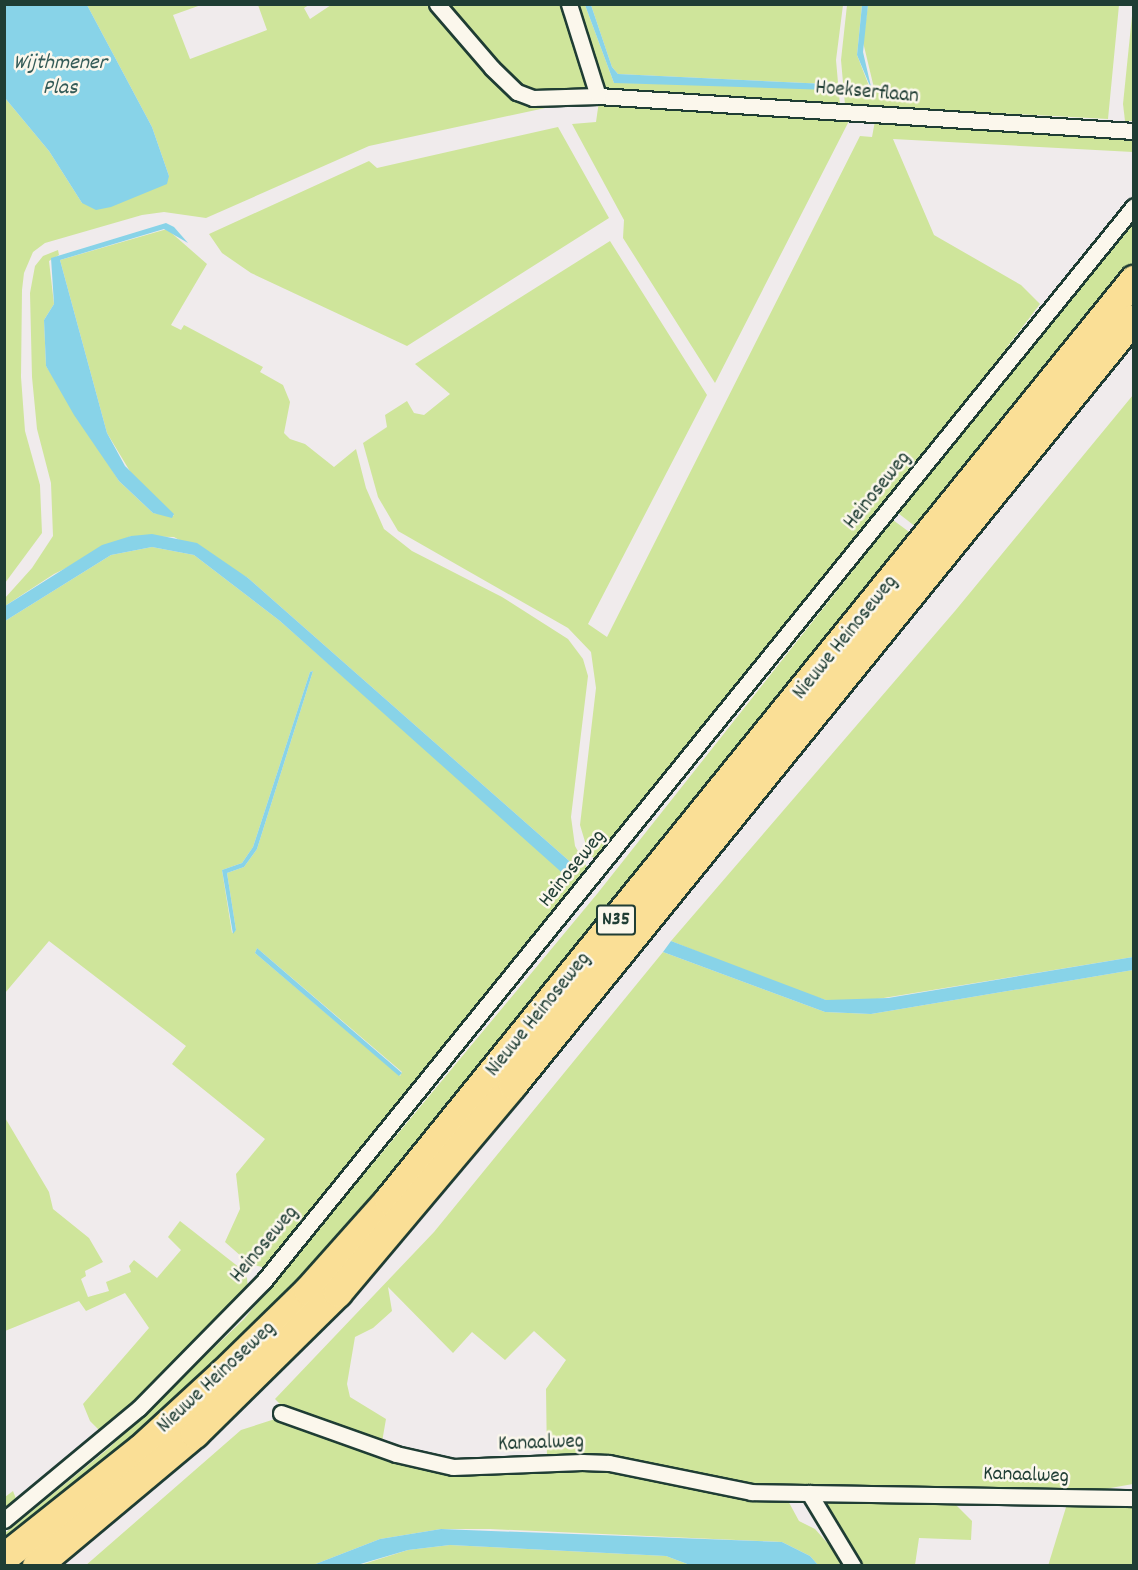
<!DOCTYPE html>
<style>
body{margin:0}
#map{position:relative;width:1138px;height:1570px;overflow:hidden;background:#f0ebec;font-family:Dekko,sans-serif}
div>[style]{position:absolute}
.green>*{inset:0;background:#cfe59b}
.water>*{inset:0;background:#88d3e8}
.roads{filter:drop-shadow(2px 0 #1f3d34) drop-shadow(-2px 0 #1f3d34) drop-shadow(0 2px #1f3d34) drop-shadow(0 -2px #1f3d34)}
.street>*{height:15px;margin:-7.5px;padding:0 7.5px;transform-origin:7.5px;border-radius:7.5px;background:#fbf7ec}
.highway>*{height:28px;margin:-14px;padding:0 14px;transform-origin:14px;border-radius:14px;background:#fadf96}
span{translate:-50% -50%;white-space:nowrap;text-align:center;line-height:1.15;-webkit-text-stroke:5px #fbf7ec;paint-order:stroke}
.shield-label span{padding:2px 4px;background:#fbf7ec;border:2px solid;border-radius:4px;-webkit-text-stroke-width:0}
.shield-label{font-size:20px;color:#1f3d34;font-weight:700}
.street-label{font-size:21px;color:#1f3d34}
.water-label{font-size:22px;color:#345b58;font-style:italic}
.frame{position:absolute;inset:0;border:6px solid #1f3d34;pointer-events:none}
</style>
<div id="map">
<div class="green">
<div style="clip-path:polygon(87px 5px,201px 5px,173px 15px,190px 59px,267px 30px,258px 5px,309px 5px,304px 8px,310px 19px,331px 5px,432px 5px,520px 96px,550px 107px,369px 146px,206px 218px,164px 212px,142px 215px,45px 243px,33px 252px,24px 273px,22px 290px,21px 377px,25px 431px,40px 485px,42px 533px,5px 583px,5px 98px,49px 151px,82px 203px,169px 176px,152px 127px)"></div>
<div style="clip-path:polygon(445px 5px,563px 5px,590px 90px,543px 93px,524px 87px,510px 77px)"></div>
<div style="clip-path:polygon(574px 5px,585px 5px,614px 83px,827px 84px,618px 74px,612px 67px,591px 5px,843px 5px,836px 60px,840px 105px,605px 90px)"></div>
<div style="clip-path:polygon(847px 5px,862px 5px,857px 55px,871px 91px,874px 88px,863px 42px,868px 5px,1119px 5px,1108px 119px,845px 105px,841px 60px)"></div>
<div style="clip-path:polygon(1133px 6px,1134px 121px,1125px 121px,1123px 104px)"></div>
<div style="clip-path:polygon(599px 101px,849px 121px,715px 383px,623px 238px,624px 220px,572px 124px,596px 122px)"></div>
<div style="clip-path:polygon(875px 121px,1133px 135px,1133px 152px,893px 139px,934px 235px,1021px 285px,1040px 304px,908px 477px,596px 859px,589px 855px,580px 825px,596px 688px,591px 652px,568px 628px,398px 531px,378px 497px,363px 443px,387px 427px,385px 415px,407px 401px,414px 413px,424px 415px,450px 394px,415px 364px,610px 241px,707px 395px,588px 624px,607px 637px,860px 136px,872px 137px)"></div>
<div style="clip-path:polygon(558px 127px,609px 218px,407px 346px,251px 273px,222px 253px,209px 234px,369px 161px,377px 168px)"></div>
<div style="clip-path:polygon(1133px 217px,1133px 265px,921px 531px,898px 513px)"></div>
<div style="clip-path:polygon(evenodd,167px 229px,207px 264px,171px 325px,181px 330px,184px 325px,263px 367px,260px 372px,283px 385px,290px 402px,284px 433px,290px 439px,305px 444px,334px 467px,356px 449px,366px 488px,384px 529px,412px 551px,502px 597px,568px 639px,583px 659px,588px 676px,571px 817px,575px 846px,589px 871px,266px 1268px,250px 1264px,225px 1242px,240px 1209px,236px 1174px,265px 1139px,172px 1064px,186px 1046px,49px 941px,5px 993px,5px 621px,111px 555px,152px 547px,194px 555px,280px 621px,458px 778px,576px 867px,248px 578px,174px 537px,131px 536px,54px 574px,5px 606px,5px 598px,32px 568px,53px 536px,51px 483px,37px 429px,32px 377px,30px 293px,35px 266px,43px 256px,58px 250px,59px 255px,49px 261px,54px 304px,44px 320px,46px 366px,119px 481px,153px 513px,174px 516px,134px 478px,107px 433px,60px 260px,167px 229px,313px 671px,257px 849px,244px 867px,227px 873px,236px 930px,232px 933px,222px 870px,242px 863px,253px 847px,310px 672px,313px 671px,167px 229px,257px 948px,402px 1072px,400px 1076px,255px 953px,257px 948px)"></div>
<div style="clip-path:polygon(1133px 395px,1133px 957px,859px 1002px,826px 1000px,795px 991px,671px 941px,955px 611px)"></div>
<div style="clip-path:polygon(893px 520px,916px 537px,366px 1212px,179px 1403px,5px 1547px,5px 1533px,109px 1448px,244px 1319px,597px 894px)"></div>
<div style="clip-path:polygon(663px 952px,825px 1012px,871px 1014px,1133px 970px,1133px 1484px,1071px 1495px,774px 1490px,547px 1460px,546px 1389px,566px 1360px,534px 1331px,505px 1360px,472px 1332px,453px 1353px,388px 1287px,392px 1311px,373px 1328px,355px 1337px,347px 1384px,350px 1397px,386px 1419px,382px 1442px,286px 1410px,275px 1399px,434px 1232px)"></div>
<div style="clip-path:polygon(4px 1116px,49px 1192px,53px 1209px,89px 1238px,103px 1262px,85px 1271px,86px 1276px,81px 1279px,88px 1297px,109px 1291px,106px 1282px,131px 1272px,129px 1266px,134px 1260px,157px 1278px,181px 1250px,168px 1237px,180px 1221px,240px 1268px,247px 1278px,248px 1290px,191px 1351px,101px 1432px,90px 1421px,83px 1404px,149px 1328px,125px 1293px,86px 1311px,79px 1301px,5px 1331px)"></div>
<div style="clip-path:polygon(275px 1419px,475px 1472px,611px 1467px,786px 1497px,799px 1521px,815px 1529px,847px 1565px,818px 1565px,810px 1556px,782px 1542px,490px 1529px,441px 1529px,380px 1539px,313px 1565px,85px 1566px,241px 1430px)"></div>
<div style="clip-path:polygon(13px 1491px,18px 1504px,5px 1514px,5px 1497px)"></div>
<div style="clip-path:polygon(950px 1499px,972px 1521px,971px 1540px,919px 1538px,915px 1565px,860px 1565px,823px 1503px,824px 1500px)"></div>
<div style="clip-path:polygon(1133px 1502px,1133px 1565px,1048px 1566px,1067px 1504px)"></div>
<div style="clip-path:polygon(450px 1545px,666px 1556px,690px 1565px,357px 1566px,408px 1550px)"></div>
</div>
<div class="water">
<div style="clip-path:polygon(5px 4px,87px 5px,152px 127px,169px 176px,167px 184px,111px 207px,96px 210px,82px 203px,49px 151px,5px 98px)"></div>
<div style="clip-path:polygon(585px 5px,591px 5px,612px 67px,618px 74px,827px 84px,830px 90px,614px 83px)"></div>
<div style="clip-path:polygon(862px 5px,868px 5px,863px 52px,872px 91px,857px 55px)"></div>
<div style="clip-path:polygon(166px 223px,174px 227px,188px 243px,164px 229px,60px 260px,107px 433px,125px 466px,174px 514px,172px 518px,153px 513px,119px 481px,74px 415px,46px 366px,44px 320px,54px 304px,51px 258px)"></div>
<div style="clip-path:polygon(152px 534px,197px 543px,248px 578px,576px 867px,572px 875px,568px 878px,280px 621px,194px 555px,152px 547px,111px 555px,5px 621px,5px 606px,102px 545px,131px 536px)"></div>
<div style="clip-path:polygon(313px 671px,257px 849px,244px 867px,227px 873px,236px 930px,233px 934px,222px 870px,242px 863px,253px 847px,310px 672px)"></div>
<div style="clip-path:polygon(671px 941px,826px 1000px,888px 998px,1133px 957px,1133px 970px,871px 1014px,825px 1012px,663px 952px)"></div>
<div style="clip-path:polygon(257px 948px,402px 1073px,399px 1076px,255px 953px)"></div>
<div style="clip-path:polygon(441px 1529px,782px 1542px,810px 1556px,818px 1565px,690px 1565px,666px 1556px,450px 1545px,408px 1550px,357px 1565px,313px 1565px,380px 1539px)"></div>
</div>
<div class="roads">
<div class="street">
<div style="left:437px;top:4px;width:84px;rotate:49.3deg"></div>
<div style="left:492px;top:68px;width:35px;rotate:44deg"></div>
<div style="left:517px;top:92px;width:17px;rotate:21deg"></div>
<div style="left:533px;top:98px;width:65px;rotate:-1.8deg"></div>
<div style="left:598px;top:96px;width:537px;rotate:3.74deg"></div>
<div style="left:569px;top:4px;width:96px;rotate:72.5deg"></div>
<div style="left:281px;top:1413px;width:122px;rotate:19.6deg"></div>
<div style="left:396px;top:1454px;width:58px;rotate:12.8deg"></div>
<div style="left:453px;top:1467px;width:129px;rotate:-2.2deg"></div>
<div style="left:582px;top:1462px;width:27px;rotate:2deg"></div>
<div style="left:609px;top:1463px;width:145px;rotate:11.5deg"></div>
<div style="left:751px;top:1492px;width:383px;rotate:0.9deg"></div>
<div style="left:809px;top:1493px;width:85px;rotate:58.9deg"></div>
<div style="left:4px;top:1520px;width:175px;rotate:-39.7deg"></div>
<div style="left:139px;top:1408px;width:177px;rotate:-45.5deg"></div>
<div style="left:263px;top:1282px;width:1384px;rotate:-51.01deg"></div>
</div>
<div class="highway">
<div style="left:4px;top:1558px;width:175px;rotate:-38.5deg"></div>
<div style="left:141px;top:1449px;width:113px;rotate:-42.5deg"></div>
<div style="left:224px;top:1373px;width:117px;rotate:-44.3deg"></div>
<div style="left:308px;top:1291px;width:122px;rotate:-48.3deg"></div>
<div style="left:389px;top:1200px;width:1184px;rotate:-51deg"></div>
<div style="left:37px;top:1566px;width:206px;rotate:-39.9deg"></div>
<div style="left:195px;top:1434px;width:201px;rotate:-44.6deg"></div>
<div style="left:338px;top:1293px;width:272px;rotate:-49.9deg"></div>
<div style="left:513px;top:1085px;width:986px;rotate:-50.97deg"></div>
</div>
</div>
<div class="shield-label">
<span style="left:616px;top:920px">N35</span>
</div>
<div class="street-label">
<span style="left:867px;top:93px;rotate:5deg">Hoekserflaan</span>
<span style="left:878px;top:491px;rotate:-51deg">Heinoseweg</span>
<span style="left:846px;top:638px;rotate:-51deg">Nieuwe Heinoseweg</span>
<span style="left:573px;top:869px;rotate:-51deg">Heinoseweg</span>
<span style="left:539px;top:1015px;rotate:-51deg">Nieuwe Heinoseweg</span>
<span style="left:265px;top:1245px;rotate:-50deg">Heinoseweg</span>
<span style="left:217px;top:1378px;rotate:-43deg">Nieuwe Heinoseweg</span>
<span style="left:541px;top:1444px;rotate:-2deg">Kanaalweg</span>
<span style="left:1026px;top:1476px;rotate:2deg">Kanaalweg</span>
</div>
<div class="water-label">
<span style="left:60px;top:76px">Wijthmener<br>Plas</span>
</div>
<div class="frame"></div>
</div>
